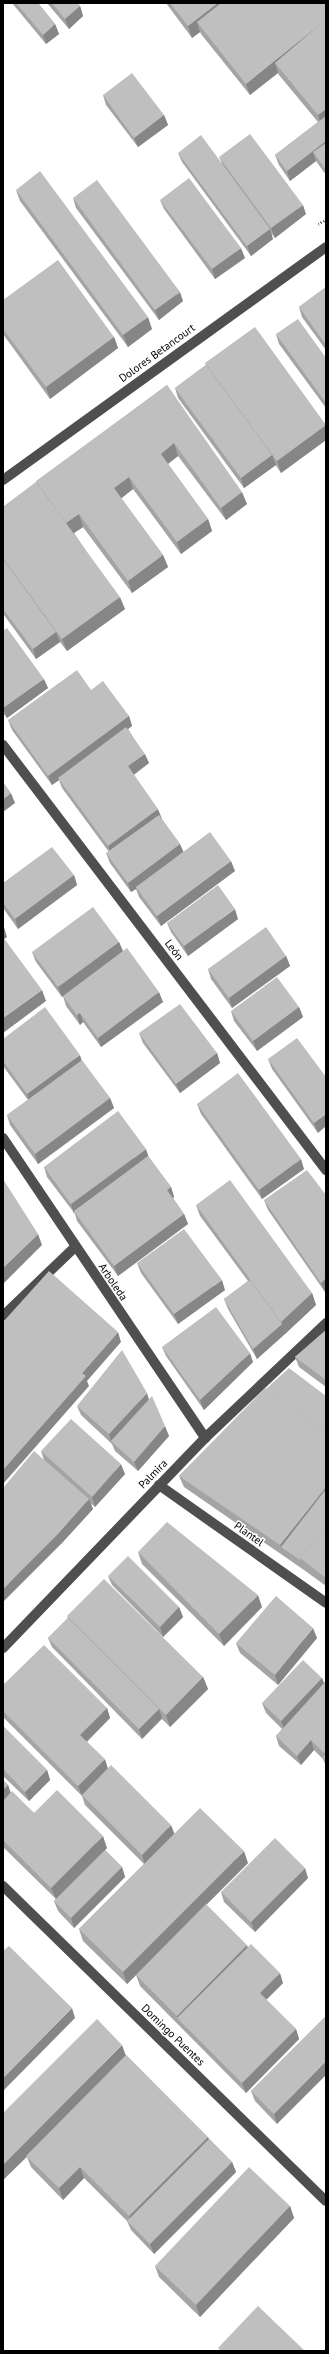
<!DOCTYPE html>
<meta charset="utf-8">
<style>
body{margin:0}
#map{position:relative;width:329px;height:2354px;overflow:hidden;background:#fff;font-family:"PT Sans",sans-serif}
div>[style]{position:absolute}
.path>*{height:2.5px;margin-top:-1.25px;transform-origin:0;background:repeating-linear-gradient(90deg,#717171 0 1px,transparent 0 3px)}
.minor>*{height:10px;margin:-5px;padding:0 5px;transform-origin:5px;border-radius:5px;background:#4f4f4f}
.wall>*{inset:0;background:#a4a4a4}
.shaded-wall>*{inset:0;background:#868686}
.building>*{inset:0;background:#bfbfbf}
span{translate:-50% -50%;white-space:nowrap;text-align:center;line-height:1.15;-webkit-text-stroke:3px #fff;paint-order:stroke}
.street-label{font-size:11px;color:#000}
.frame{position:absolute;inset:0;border:4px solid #000;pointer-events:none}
</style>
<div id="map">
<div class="path">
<div style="left:318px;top:224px;width:9px;rotate:-32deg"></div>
</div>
<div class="minor">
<div style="left:3px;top:480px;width:398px;rotate:-35.8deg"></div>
<div style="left:3px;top:745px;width:534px;rotate:52.77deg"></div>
<div style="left:3px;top:1138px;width:362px;rotate:56deg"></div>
<div style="left:3px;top:1316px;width:100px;rotate:-43.8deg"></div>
<div style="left:159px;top:1485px;width:204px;rotate:35.2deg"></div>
<div style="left:3px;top:1648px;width:291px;rotate:-46.1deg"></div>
<div style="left:205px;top:1438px;width:167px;rotate:-43.5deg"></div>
<div style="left:3px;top:1886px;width:451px;rotate:44.3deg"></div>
</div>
<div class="wall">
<div style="clip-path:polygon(12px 3px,38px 3px,55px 24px,59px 34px,46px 44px)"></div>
<div style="clip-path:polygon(47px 3px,77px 3px,80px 6px,83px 16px,69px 29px)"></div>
<div style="clip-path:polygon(166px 3px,326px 3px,326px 175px,316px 161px,290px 181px,279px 165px,275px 155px,318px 122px,279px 75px,278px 73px,250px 95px,201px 34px,200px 32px,192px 38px)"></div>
<div style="clip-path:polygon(103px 95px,164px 115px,168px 125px,138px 147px,106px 105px)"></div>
<div style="clip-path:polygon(178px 153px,222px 163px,219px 157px,306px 214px,275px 238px,271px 233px,273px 239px,251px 256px,182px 162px)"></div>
<div style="clip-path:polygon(16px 190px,152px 329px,128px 347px,20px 201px)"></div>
<div style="clip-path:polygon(73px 198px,183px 301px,159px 320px,76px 208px)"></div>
<div style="clip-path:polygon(160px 200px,245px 258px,215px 279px,164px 209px)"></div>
<div style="clip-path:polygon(326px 287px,326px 350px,302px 317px,299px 307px)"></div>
<div style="clip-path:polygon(3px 300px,114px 337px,118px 348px,50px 399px,3px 334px)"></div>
<div style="clip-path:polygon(276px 334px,326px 358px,326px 408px,279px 344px)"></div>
<div style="clip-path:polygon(205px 363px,326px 425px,326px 440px,281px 473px,275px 464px,276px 465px,244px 488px,178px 398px,175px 388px,206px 365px)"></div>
<div style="clip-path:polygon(167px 385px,247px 504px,226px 520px,178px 456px,168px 464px,208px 519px,212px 531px,181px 554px,133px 489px,121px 498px,163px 555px,168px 567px,132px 593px,83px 527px,74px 533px,125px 609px,67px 651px,60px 642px,36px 659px,4px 615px,3px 615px,3px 507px)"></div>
<div style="clip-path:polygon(3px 631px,48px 688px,7px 718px,3px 713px)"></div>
<div style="clip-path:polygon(91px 690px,129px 716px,132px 726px,128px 729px,149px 763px,134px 775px,161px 818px,180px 844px,183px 852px,235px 871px,161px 926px,139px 897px,136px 889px,131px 892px,110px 863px,106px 853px,109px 852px,62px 788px,59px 780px,52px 785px,12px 730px,8px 720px)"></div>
<div style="clip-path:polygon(74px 875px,77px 885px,18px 929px,3px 908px,3px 883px)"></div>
<div style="clip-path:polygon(238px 919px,188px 956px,171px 932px,167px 923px)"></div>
<div style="clip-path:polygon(119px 942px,123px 951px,163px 1002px,101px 1047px,83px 1022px,80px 1025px,66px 1006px,63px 996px,62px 997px,36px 962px,32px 952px)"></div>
<div style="clip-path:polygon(286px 956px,290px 966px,232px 1008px,211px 979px,208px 969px)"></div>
<div style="clip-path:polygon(299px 1007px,303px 1017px,257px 1051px,234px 1021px,231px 1011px)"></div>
<div style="clip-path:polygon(139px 1033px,217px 1053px,220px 1063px,180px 1093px,143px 1043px)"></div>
<div style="clip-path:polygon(3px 1039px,81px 1060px,110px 1098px,114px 1108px,38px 1164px,10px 1125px,7px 1115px,28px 1100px,3px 1066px)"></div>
<div style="clip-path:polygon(268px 1059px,326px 1077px,318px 1133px,272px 1069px)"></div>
<div style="clip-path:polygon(197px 1104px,304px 1169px,262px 1199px,201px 1114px)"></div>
<div style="clip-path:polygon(148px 1156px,171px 1187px,174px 1197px,173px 1198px,184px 1214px,188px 1224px,118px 1276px,77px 1221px,75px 1214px,47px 1177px,44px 1167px)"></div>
<div style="clip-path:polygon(326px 1195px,326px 1291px,325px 1292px,268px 1210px,264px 1200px)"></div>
<div style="clip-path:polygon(196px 1205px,312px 1293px,316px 1305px,286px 1333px,257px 1359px,228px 1309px,224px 1299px,248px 1281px,200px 1216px)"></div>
<div style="clip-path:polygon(137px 1263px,225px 1290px,178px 1324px,141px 1273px)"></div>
<div style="clip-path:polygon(326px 1330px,326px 1387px,299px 1367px,295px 1357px)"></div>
<div style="clip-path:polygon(162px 1347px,253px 1362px,204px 1410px,166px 1356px)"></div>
<div style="clip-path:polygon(266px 1389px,326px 1396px,326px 1586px,304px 1570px,184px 1487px,179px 1476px)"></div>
<div style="clip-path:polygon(149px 1400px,169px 1436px,138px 1471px,115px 1451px,112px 1444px,81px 1415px,77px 1406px)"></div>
<div style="clip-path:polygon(41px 1451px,125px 1474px,95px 1507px,90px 1503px,93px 1509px,61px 1544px,44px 1460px)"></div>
<div style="clip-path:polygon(138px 1552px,262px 1607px,224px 1646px,142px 1564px)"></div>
<div style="clip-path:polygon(108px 1576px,179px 1607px,183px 1617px,163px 1637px,112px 1585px)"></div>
<div style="clip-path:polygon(67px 1616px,203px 1677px,208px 1689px,170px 1727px,162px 1719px,142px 1739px,52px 1647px,48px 1638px,68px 1618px)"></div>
<div style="clip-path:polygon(317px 1638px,278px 1685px,240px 1653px,236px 1643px)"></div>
<div style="clip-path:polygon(322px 1678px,324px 1683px,326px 1681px,326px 1766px,323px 1759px,314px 1750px,301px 1765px,279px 1746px,276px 1736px,282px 1729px,266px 1713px,262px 1703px)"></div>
<div style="clip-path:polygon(3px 1685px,107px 1708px,110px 1718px,87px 1742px,108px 1768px,174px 1834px,248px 1863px,206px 1905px,283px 1983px,266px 2000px,296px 2029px,299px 2039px,246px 2093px,140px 1986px,136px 1975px,127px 1984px,83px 1941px,79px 1929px,144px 1864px,85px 1805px,82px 1796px,3px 1717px)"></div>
<div style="clip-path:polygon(3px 1726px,47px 1770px,50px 1780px,29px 1801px,3px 1776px)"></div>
<div style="clip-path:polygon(3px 1780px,8px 1785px,11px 1793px,34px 1813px,107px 1848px,105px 1850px,122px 1867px,125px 1877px,74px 1928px,58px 1911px,54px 1901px,56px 1899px,3px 1847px)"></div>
<div style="clip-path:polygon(308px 1878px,255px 1932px,224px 1902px,221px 1892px)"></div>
<div style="clip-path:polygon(326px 2016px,277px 2124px,255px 2101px,251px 2091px)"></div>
<div style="clip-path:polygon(126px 2055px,232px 2162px,236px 2172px,154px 2254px,131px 2230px,127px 2221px,84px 2178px,63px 2200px,31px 2167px,27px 2157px,3px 2180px,3px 2113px)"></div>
<div style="clip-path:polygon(290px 2206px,294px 2218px,200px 2317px,159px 2277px,155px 2266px)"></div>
</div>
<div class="shaded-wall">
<div style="clip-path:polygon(218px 3px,238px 3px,197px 22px,200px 32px,192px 38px,188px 26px)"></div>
<div style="clip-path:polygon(80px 6px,83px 16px,69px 29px,65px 19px)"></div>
<div style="clip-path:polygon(323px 22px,275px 63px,278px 73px,250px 95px,246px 84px)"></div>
<div style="clip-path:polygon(55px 24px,59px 34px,46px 44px,43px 35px)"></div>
<div style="clip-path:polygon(326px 109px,326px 124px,322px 127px,318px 115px)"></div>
<div style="clip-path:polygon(164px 115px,168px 125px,138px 147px,134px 138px)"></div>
<div style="clip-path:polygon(326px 141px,326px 153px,313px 152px,316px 161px,290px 181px,287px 171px)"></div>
<div style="clip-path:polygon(303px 205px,306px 214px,275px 238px,271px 228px)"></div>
<div style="clip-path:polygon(270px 229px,273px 239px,251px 256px,247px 246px)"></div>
<div style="clip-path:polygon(241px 248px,245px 258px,215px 279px,212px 269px)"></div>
<div style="clip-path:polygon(180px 292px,183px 301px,159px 320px,155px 310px)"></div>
<div style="clip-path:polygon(148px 317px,152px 329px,128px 347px,123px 335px)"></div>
<div style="clip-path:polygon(114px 337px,118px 348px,50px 399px,46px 387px)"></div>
<div style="clip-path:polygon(326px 425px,326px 440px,281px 473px,277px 461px)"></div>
<div style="clip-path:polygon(174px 443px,178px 456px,165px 466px,161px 454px)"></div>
<div style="clip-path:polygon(272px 455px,276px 465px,244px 488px,241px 478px)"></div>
<div style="clip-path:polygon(129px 477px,133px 489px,118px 501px,114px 488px)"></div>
<div style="clip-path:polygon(242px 492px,247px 504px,226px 520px,221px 508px)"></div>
<div style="clip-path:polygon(79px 514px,83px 527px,71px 535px,66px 523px)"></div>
<div style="clip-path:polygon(208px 519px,212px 531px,181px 554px,177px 542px)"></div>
<div style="clip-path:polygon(163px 555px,168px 567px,132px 593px,128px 581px)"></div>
<div style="clip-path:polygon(120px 597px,125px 609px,67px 651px,62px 639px)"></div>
<div style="clip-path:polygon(56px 632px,60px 642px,36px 659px,33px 649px)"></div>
<div style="clip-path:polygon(44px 679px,48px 688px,7px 718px,3px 708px)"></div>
<div style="clip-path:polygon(129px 716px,132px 726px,60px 780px,58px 778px,59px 780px,52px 785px,48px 776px)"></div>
<div style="clip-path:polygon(145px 754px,149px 763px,131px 776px,128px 766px)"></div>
<div style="clip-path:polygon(11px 793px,15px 803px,3px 812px,3px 799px)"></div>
<div style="clip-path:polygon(158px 809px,162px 819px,112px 855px,108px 846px)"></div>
<div style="clip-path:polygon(180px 844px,184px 853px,136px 887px,136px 889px,131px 892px,128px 883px)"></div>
<div style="clip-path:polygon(231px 861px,235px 871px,161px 926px,157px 916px)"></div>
<div style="clip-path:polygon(74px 875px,77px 885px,18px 929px,15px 919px)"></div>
<div style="clip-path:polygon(235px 909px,238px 919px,188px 956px,184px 946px)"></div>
<div style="clip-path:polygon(3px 927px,4px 927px,7px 937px,3px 940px)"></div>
<div style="clip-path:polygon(119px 942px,123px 952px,62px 997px,58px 987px)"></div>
<div style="clip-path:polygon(286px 956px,290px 966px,232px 1008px,229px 998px)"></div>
<div style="clip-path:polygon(42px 990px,46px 1001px,3px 1033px,3px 1018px)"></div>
<div style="clip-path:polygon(159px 992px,163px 1002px,101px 1047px,98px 1038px)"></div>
<div style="clip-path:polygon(299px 1007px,303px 1017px,257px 1051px,253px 1041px)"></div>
<div style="clip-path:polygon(80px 1013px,83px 1022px,80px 1025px,77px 1015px)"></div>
<div style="clip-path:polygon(217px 1053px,220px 1063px,180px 1093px,176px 1084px)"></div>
<div style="clip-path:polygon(80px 1055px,83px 1065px,30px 1103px,27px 1094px)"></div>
<div style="clip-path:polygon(110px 1098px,114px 1108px,38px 1164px,35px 1154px)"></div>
<div style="clip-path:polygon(326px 1114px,326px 1126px,318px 1133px,314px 1123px)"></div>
<div style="clip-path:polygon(146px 1149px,149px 1158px,74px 1211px,74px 1214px,71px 1204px)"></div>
<div style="clip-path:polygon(301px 1159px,304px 1169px,262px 1199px,259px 1190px)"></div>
<div style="clip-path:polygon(171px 1187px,174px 1197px,171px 1200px,167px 1190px)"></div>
<div style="clip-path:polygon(184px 1214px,188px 1224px,118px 1276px,114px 1266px)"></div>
<div style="clip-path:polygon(38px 1234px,42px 1245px,3px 1284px,3px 1268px)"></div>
<div style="clip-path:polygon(326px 1278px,326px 1291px,325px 1292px,321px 1283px)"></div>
<div style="clip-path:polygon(222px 1280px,225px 1290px,178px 1324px,174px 1314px)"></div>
<div style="clip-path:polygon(312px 1293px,316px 1305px,286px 1333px,257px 1359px,253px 1349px,282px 1324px,281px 1322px)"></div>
<div style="clip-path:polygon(118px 1332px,121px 1342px,87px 1381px,89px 1386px,3px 1484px,3px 1470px,82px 1373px)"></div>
<div style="clip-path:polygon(250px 1353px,253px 1362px,204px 1410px,200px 1400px)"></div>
<div style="clip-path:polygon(147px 1393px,150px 1403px,111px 1441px,109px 1434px)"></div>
<div style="clip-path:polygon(165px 1426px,169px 1436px,138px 1471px,134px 1462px)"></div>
<div style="clip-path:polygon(121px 1464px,125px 1474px,95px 1507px,92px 1497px)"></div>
<div style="clip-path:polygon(326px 1487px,326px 1504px,281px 1547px,285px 1557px,280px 1545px)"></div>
<div style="clip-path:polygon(89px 1499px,93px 1509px,61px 1544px,3px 1602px,3px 1589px)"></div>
<div style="clip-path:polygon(258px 1595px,262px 1607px,224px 1646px,219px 1634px)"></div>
<div style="clip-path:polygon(179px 1607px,183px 1617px,163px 1637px,160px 1627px)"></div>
<div style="clip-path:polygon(313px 1628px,317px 1638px,278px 1685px,275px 1675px)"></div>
<div style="clip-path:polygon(203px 1677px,208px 1689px,170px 1727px,166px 1715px)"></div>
<div style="clip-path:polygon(322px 1678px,326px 1688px,285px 1731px,281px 1721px)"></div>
<div style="clip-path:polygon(107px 1708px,110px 1718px,83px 1745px,80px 1735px)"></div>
<div style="clip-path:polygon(159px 1709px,162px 1718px,142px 1739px,139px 1729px)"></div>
<div style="clip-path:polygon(311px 1740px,314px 1750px,301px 1765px,297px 1756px)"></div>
<div style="clip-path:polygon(105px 1759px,108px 1769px,82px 1796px,78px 1786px)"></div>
<div style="clip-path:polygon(47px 1770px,50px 1780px,29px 1801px,25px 1792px)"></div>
<div style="clip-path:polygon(8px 1785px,11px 1795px,3px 1804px,3px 1790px)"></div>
<div style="clip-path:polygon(171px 1825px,175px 1835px,145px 1865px,142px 1855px)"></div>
<div style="clip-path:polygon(103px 1836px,107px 1848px,56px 1899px,51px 1888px)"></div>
<div style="clip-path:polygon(244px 1851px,248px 1863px,127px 1984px,123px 1972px)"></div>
<div style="clip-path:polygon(122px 1867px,125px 1877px,74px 1928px,71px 1918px)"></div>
<div style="clip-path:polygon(305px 1868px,308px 1878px,255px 1932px,251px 1922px)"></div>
<div style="clip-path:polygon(247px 1945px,251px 1957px,177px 2018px,177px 2016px)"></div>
<div style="clip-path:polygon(280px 1973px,283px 1983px,263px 2003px,260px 1993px)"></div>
<div style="clip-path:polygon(72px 2008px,75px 2018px,3px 2091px,3px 2078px)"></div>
<div style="clip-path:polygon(296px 2029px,299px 2039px,246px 2093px,242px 2083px)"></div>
<div style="clip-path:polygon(122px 2045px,126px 2056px,3px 2180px,3px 2165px)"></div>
<div style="clip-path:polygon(326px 2061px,326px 2075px,277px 2124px,274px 2114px)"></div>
<div style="clip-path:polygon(208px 2137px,212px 2148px,133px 2227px,129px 2216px)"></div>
<div style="clip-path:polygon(232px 2162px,236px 2172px,154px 2254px,150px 2244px)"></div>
<div style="clip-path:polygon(80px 2167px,84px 2178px,63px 2200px,59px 2188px)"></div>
<div style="clip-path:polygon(290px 2206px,294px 2218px,200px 2317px,196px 2305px)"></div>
</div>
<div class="building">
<div style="clip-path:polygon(16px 3px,38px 3px,55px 24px,43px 35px)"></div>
<div style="clip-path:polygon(52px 3px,77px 3px,80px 6px,65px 19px)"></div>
<div style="clip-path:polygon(170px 3px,218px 3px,188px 26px)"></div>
<div style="clip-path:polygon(221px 3px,326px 3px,326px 109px,318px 115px,275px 63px,323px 22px,246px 84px,197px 22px)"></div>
<div style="clip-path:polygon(132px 73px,164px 115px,134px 138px,103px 95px)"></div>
<div style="clip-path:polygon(326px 116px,326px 141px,287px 171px,275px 155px)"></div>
<div style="clip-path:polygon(250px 134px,303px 205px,271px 228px,219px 157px)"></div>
<div style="clip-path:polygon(201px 135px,270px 229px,247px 246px,178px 153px)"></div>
<div style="clip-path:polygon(326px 143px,326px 170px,313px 152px)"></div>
<div style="clip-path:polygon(40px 171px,148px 317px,123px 335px,16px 190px)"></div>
<div style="clip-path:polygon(189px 178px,241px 248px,212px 269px,160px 200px)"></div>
<div style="clip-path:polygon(97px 180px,180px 292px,155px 310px,73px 198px)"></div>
<div style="clip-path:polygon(58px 260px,114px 337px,46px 387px,3px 329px,3px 300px)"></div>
<div style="clip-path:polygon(326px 287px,326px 345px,299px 307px)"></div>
<div style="clip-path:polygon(298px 319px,326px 358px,326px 403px,276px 334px)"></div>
<div style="clip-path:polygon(255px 327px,326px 425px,277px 461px,205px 363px)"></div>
<div style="clip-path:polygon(206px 365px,272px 455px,241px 478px,175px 388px)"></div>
<div style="clip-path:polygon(167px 385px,242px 492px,221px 508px,174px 443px,161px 454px,208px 519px,177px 542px,129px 477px,114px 488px,163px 555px,128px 581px,79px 514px,66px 523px,36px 481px)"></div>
<div style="clip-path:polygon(36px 482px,120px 597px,62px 639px,3px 558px,3px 507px)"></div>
<div style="clip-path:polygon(3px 559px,56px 632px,33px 649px,3px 609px)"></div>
<div style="clip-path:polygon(7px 628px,44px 679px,3px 708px,3px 631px)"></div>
<div style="clip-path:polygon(77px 670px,91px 690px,103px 681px,129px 716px,48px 776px,8px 720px)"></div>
<div style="clip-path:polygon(126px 727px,145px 754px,128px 766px,158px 809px,108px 846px,58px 778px)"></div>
<div style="clip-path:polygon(3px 782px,11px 793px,3px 799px)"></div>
<div style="clip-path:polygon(159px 815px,180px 844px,128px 883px,106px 853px)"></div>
<div style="clip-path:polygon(210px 832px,231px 861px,157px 916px,136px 887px)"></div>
<div style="clip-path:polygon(52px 847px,74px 875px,15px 919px,3px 903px,3px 883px)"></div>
<div style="clip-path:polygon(218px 885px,235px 909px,184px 946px,167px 923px)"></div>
<div style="clip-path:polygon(93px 907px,119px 942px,58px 987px,32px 952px)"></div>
<div style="clip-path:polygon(266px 927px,286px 956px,229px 998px,208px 969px)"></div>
<div style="clip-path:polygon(3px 937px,42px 990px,3px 1018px)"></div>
<div style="clip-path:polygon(127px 948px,159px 992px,98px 1038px,80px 1013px,77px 1015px,63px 996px)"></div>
<div style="clip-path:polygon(277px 977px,299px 1007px,253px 1041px,231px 1011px)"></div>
<div style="clip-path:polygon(180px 1004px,217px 1053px,176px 1084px,139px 1033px)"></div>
<div style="clip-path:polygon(45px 1007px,80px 1055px,27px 1094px,3px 1061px,3px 1039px)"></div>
<div style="clip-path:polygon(297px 1038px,326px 1077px,326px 1114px,314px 1123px,268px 1059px)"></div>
<div style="clip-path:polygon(82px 1060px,110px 1098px,35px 1154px,7px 1115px)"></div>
<div style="clip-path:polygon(238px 1073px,301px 1159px,259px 1190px,197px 1104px)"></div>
<div style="clip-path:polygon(118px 1111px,146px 1149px,71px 1204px,44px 1167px)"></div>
<div style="clip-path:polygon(148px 1156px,171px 1187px,167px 1190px,184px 1214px,114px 1266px,74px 1211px)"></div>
<div style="clip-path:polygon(307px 1170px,326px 1195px,326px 1278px,321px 1283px,264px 1200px)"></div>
<div style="clip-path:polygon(3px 1179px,38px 1234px,3px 1268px)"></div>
<div style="clip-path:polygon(230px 1180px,312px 1293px,281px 1322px,196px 1205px)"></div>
<div style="clip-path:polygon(184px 1229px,222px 1280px,174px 1314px,137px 1263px)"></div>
<div style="clip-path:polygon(49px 1271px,118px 1332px,82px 1373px,86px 1376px,3px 1470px,3px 1322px)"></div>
<div style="clip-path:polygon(250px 1280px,282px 1324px,253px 1349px,224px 1299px)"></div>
<div style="clip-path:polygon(216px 1307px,250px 1353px,200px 1400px,162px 1347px)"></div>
<div style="clip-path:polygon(326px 1330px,326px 1380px,295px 1357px)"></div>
<div style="clip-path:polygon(122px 1350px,147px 1393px,109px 1434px,77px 1406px)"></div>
<div style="clip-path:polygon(289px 1368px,326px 1396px,326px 1433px,266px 1389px)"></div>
<div style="clip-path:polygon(265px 1388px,326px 1433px,326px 1487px,280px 1545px,179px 1476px)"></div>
<div style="clip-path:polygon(152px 1396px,165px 1426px,134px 1462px,111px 1441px)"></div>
<div style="clip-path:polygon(71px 1419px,121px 1464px,92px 1497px,41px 1451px)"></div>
<div style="clip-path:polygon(34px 1451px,89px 1499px,58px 1534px,3px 1589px,3px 1488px)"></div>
<div style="clip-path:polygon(326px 1489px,326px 1526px,300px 1558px,300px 1560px,281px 1547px)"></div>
<div style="clip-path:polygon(167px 1522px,258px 1595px,219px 1634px,138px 1552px)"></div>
<div style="clip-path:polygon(326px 1526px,326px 1578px,300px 1558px)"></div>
<div style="clip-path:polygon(128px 1556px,179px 1607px,160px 1627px,108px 1576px)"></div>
<div style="clip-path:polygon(104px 1579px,203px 1677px,166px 1715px,67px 1616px)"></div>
<div style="clip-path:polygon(276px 1596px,313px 1628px,275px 1675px,236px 1643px)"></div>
<div style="clip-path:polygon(68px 1618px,159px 1709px,139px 1729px,48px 1638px)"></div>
<div style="clip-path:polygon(44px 1645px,107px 1708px,80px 1735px,105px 1759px,78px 1786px,3px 1711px,3px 1685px)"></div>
<div style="clip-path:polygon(303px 1660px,322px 1678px,281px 1721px,262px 1703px)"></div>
<div style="clip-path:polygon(326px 1681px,326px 1751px,324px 1753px,311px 1740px,297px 1756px,276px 1736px)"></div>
<div style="clip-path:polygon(3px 1726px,47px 1770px,25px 1792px,3px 1769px)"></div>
<div style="clip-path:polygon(326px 1754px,326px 1761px,323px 1757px)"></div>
<div style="clip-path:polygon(111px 1765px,171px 1825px,142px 1855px,82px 1795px)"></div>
<div style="clip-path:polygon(3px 1780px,8px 1785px,3px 1790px)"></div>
<div style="clip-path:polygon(57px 1790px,103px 1836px,51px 1888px,3px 1840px,3px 1801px,12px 1791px,34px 1813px)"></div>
<div style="clip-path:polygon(200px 1808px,244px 1851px,123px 1972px,79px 1929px)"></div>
<div style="clip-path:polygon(275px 1838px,305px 1868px,251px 1922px,221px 1892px)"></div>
<div style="clip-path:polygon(105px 1850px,122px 1867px,71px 1918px,54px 1901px)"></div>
<div style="clip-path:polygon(206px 1904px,247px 1945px,177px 2016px,136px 1975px)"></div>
<div style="clip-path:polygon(251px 1944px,280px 1973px,260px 1993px,296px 2029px,242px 2083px,177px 2018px)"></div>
<div style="clip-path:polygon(9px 1946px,72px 2008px,3px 2078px,3px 1951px)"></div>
<div style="clip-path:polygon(326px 2016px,326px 2061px,274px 2114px,251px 2091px)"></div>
<div style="clip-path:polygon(97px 2019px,122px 2045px,3px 2165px,3px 2113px)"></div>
<div style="clip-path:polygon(126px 2055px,208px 2137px,129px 2216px,80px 2167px,59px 2188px,26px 2156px)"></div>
<div style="clip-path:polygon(209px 2139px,232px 2162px,150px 2244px,127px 2221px)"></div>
<div style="clip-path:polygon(249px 2167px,290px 2206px,196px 2305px,155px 2266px)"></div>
<div style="clip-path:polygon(258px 2306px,305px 2351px,221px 2351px,218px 2348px)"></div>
</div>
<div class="street-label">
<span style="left:157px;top:353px;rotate:-36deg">Dolores Betancourt</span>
<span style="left:174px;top:950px;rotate:53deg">León</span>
<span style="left:113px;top:1282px;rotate:56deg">Arboleda</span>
<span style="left:153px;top:1474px;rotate:-46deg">Palmira</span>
<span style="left:249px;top:1534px;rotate:35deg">Plantel</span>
<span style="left:173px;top:2035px;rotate:44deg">Domingo Puentes</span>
</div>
<div class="frame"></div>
</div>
